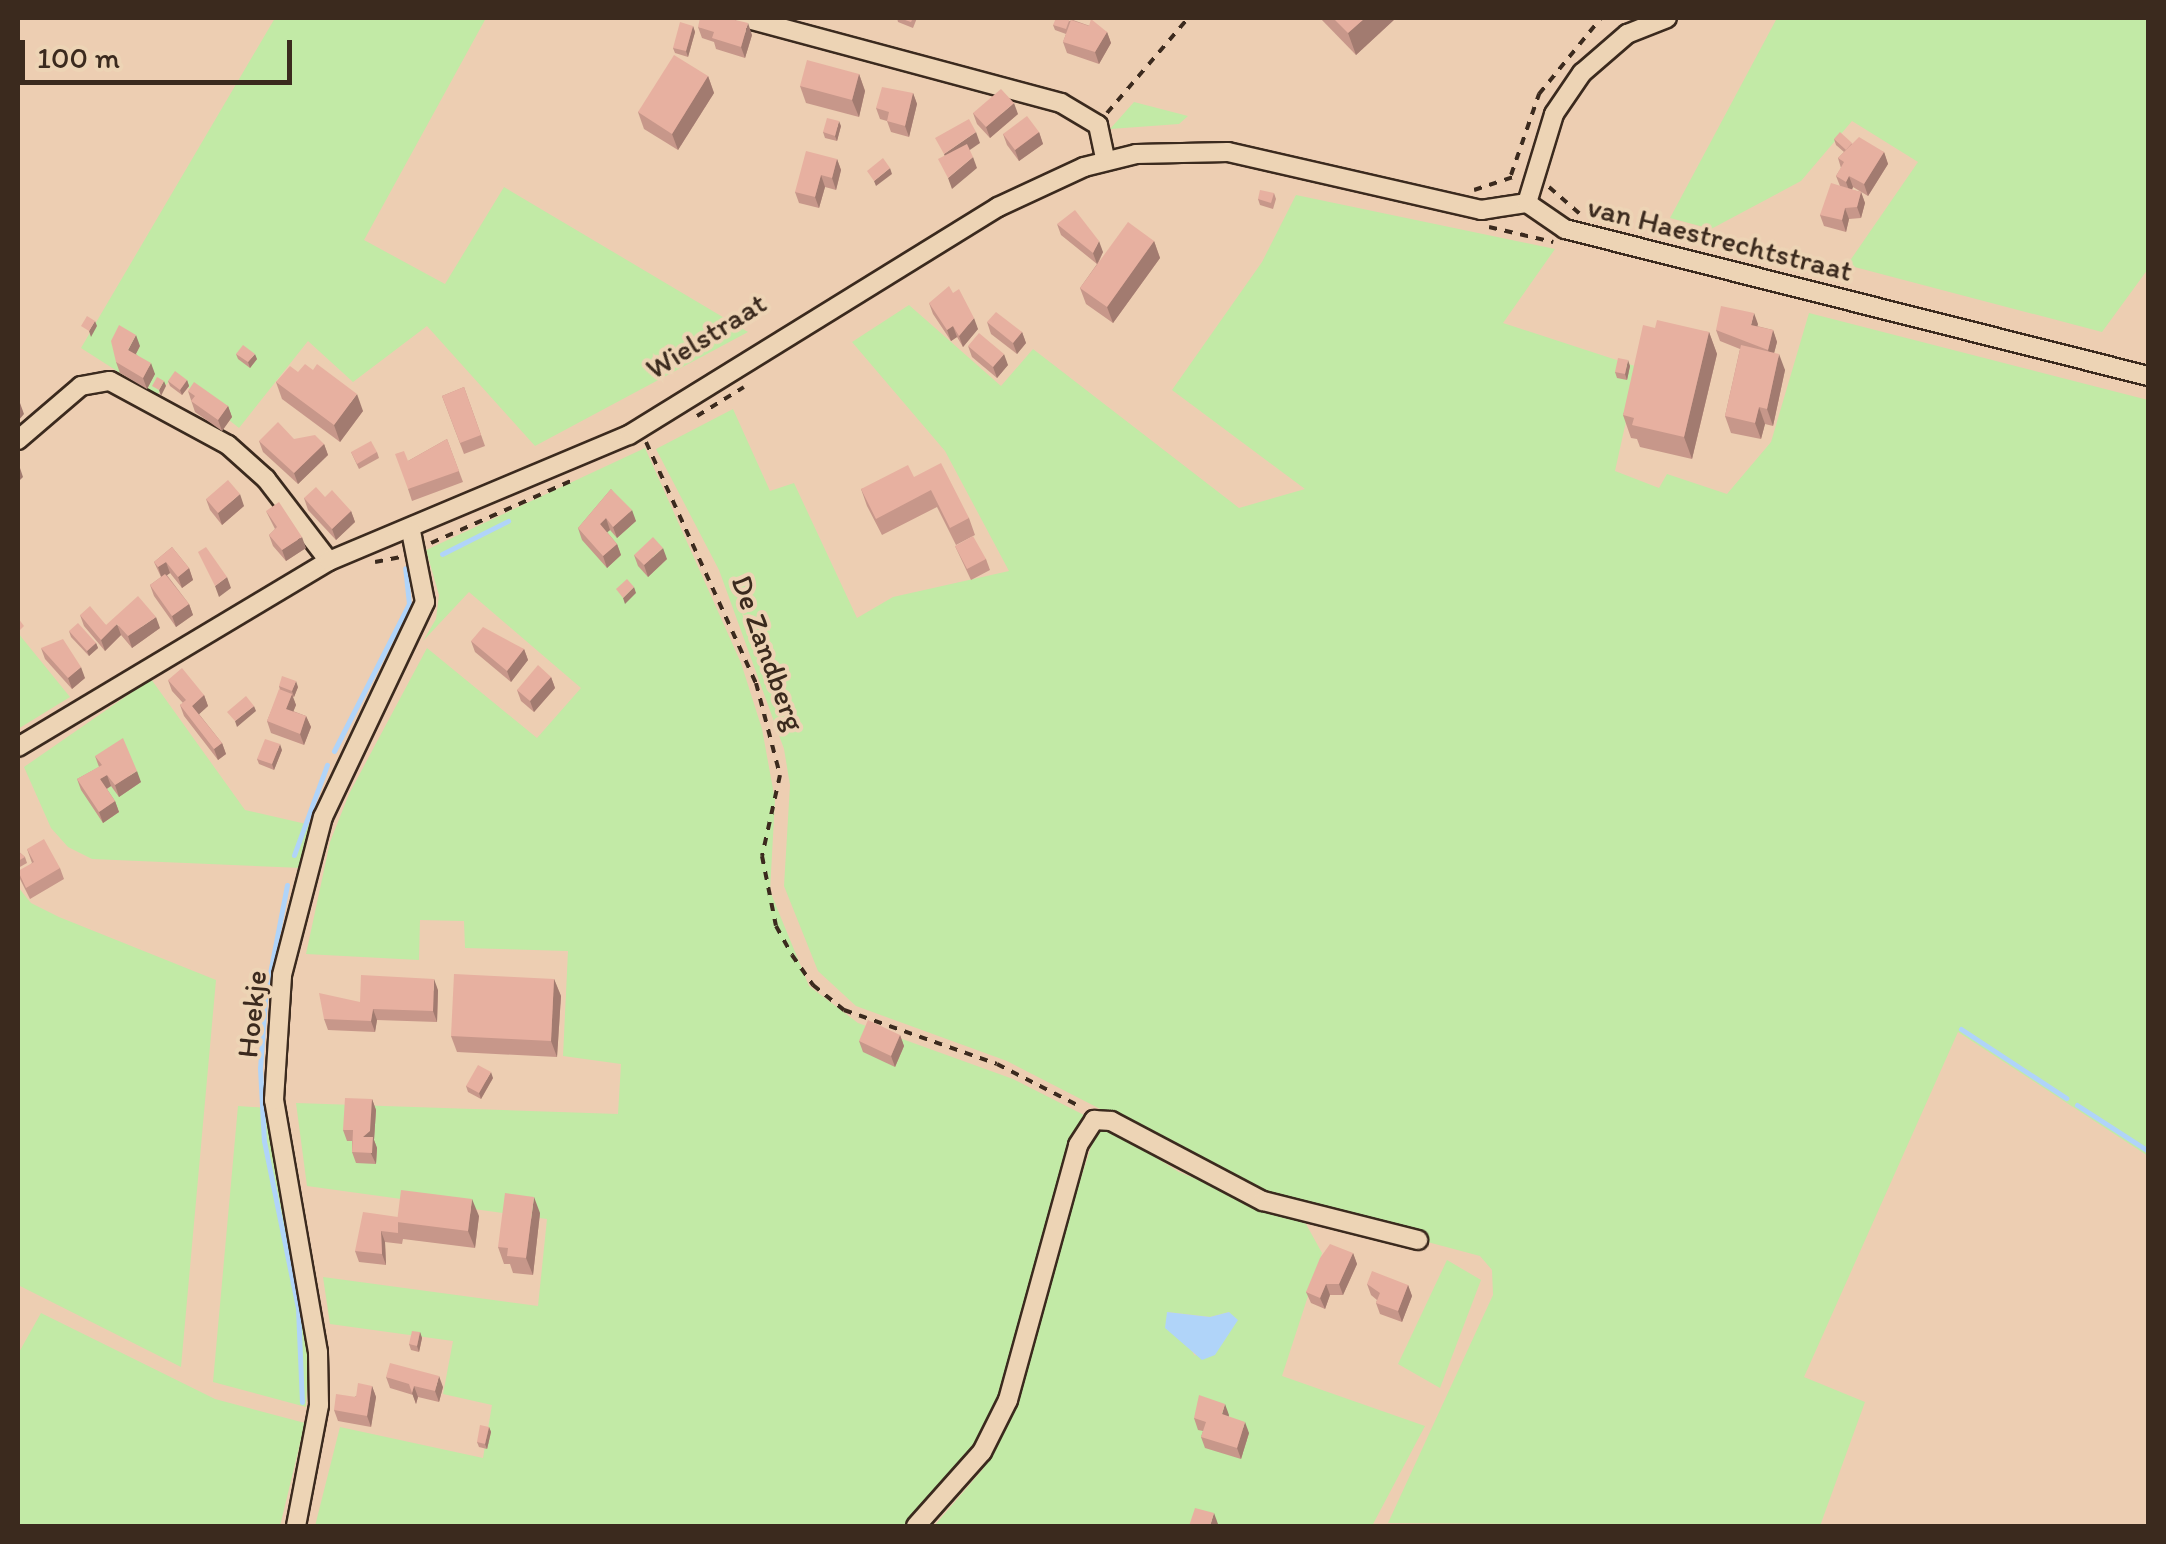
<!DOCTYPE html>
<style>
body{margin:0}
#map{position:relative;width:2166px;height:1544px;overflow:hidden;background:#edceb2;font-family:Itim,sans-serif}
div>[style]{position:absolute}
.green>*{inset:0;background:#c2eaa6}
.water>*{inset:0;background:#b0d4f9}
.stream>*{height:5px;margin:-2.5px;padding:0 2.5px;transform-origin:2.5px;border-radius:2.5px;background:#b0d4f9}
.path>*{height:4px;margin-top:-2px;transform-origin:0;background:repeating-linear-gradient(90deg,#3b2a1e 0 8px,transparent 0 16px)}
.roads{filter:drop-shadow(2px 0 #3b2a1e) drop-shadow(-2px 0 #3b2a1e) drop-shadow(0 2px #3b2a1e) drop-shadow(0 -2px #3b2a1e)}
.minor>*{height:18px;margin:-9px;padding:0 9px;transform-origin:9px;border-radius:9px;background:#edd4b5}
.wall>*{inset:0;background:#c7978a}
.shaded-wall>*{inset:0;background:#a27b70}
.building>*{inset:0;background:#e7b0a0}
span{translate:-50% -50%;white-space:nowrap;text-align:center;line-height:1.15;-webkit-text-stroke:8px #edd4b5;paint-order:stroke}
.street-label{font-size:30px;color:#3b2a1e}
.frame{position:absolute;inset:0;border:20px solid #3b2a1e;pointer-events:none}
.scale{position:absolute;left:20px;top:40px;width:272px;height:45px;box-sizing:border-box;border:5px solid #3b2a1e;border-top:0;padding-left:12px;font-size:30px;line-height:35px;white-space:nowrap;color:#3b2a1e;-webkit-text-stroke:8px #edd4b5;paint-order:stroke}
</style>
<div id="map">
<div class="green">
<div style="clip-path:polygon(275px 18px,486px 18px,364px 240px,445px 284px,504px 187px,748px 332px,535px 446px,427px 326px,353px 382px,308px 341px,239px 428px,174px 376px,156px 396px,81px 348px)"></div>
<div style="clip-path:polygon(1777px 18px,2148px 18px,2148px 269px,2102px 332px,1847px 265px,1918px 162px,1852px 121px,1801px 181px,1711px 229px,1670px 218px)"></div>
<div style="clip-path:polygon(1134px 102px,1188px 116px,1179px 124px,1110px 129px)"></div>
<div style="clip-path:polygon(1296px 195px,1555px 249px,1503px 323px,1638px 367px,1615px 471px,1659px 488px,1667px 474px,1727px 494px,1771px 442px,1809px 313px,2148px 400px,2148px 1156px,1958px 1032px,1804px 1377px,1865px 1402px,1820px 1526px,1388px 1523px,1493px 1295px,1492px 1270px,1480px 1256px,1285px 1204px,1007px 1061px,856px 1006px,818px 971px,784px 886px,790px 785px,784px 749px,719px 570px,656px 449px,733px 409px,770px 491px,794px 483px,857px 618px,893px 597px,1009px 571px,945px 451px,852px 342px,909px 305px,1001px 386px,1033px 349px,1239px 508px,1305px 489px,1172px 390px,1262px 262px)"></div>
<div style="clip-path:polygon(645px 448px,741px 663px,762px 729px,775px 800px,770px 891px,809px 986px,858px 1023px,1013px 1079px,1084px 1115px,1081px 1131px,987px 1432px,913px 1526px,315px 1526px,340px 1427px,483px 1458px,492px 1405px,443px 1394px,453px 1341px,330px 1324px,323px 1277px,538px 1306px,547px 1219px,307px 1186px,296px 1103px,618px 1114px,621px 1064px,563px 1056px,568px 951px,465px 948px,464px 921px,420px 920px,419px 960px,306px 954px,330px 842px,349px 794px,427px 648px,537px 738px,581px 688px,469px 592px,423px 641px,436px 619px,439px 595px,426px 550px)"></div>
<div style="clip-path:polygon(18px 633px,70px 697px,18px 729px)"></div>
<div style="clip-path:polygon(151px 679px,245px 810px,315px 826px,302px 868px,92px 859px,68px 847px,51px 828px,24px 767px)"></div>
<div style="clip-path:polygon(18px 887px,31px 903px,59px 917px,216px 980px,181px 1367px,18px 1285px)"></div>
<div style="clip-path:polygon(238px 1106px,268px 1108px,309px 1351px,306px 1407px,213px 1382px)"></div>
<div style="clip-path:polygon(evenodd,1099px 1122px,1179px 1172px,1306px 1224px,1322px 1253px,1282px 1376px,1425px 1426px,1372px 1526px,934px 1526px,983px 1469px,996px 1441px,1099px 1122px,1167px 1312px,1210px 1317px,1229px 1312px,1195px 1356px,1167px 1312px)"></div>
<div style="clip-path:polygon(1447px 1260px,1481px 1280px,1440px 1388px,1398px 1364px)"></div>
<div style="clip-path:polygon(41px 1313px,215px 1399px,305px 1423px,280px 1526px,18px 1526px,18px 1354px)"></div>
</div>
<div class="water">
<div style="clip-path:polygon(1167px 1312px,1210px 1317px,1229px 1312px,1238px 1320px,1215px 1355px,1202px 1360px,1165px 1328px)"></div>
</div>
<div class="stream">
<div style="left:442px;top:554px;width:74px;rotate:-26.6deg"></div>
<div style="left:334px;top:751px;width:165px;rotate:-63deg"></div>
<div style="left:409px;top:604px;width:36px;rotate:-96deg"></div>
<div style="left:294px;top:855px;width:96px;rotate:-69.9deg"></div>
<div style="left:287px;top:885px;width:116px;rotate:100.9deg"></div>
<div style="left:265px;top:999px;width:69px;rotate:94.1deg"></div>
<div style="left:260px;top:1068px;width:73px;rotate:86.9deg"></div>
<div style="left:264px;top:1141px;width:170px;rotate:78.5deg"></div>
<div style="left:298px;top:1308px;width:94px;rotate:87.6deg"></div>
<div style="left:1961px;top:1029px;width:126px;rotate:33.3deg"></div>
<div style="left:2077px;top:1105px;width:85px;rotate:32.9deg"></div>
</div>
<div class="path">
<div style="left:1107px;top:113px;width:125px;rotate:-49.5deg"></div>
<div style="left:1511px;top:175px;width:86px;rotate:-70.9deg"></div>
<div style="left:1539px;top:94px;width:98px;rotate:-50.8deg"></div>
<div style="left:1549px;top:187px;width:40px;rotate:41deg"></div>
<div style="left:1474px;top:190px;width:44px;rotate:-18.4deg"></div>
<div style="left:1489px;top:227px;width:66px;rotate:13.2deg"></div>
<div style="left:697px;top:416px;width:55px;rotate:-31.7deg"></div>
<div style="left:646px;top:442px;width:265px;rotate:65.5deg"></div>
<div style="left:756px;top:683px;width:95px;rotate:75.4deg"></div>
<div style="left:780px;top:775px;width:83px;rotate:102.5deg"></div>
<div style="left:762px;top:856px;width:71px;rotate:78.7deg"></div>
<div style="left:776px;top:926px;width:33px;rotate:61deg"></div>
<div style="left:792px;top:955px;width:37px;rotate:55deg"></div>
<div style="left:813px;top:985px;width:40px;rotate:39deg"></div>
<div style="left:844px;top:1010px;width:162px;rotate:19.4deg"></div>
<div style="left:997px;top:1064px;width:94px;rotate:27.1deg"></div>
<div style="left:431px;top:543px;width:155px;rotate:-23.9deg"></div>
<div style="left:375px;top:562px;width:25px;rotate:-11deg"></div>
</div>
<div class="roads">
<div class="minor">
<div style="left:744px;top:18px;width:328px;rotate:15deg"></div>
<div style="left:1061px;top:103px;width:43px;rotate:30.7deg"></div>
<div style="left:1098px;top:125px;width:35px;rotate:78deg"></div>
<div style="left:1527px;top:203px;width:93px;rotate:-73.1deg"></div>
<div style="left:1554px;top:114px;width:50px;rotate:-55.7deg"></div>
<div style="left:1582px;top:73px;width:60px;rotate:-40.9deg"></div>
<div style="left:1627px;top:34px;width:43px;rotate:-21.8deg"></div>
<div style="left:18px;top:440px;width:83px;rotate:-40.6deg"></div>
<div style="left:81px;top:386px;width:29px;rotate:-10deg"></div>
<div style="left:110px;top:381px;width:134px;rotate:28.5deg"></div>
<div style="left:228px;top:445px;width:51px;rotate:41.8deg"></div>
<div style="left:266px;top:479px;width:103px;rotate:52.5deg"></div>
<div style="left:18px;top:747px;width:362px;rotate:-30.9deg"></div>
<div style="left:329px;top:561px;width:325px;rotate:-22.8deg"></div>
<div style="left:629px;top:435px;width:434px;rotate:-31.7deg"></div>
<div style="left:998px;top:207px;width:95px;rotate:-24.9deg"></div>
<div style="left:1084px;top:167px;width:54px;rotate:-14deg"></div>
<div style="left:1136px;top:154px;width:92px;rotate:-1.2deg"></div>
<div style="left:1228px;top:152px;width:260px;rotate:12.9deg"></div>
<div style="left:1481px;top:210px;width:47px;rotate:-8.7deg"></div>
<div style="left:1527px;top:203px;width:46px;rotate:34.4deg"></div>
<div style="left:1565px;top:229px;width:601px;rotate:14.15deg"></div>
<div style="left:296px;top:1526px;width:123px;rotate:-79.2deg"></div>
<div style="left:319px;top:1405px;width:53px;rotate:-91.1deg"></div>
<div style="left:318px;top:1352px;width:256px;rotate:-99.9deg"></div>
<div style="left:274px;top:1100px;width:125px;rotate:-86.3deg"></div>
<div style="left:282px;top:975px;width:163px;rotate:-75.5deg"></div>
<div style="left:323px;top:817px;width:238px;rotate:-64.6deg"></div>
<div style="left:425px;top:602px;width:72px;rotate:-101.2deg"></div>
<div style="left:916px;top:1526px;width:99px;rotate:-48.3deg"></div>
<div style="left:982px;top:1452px;width:58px;rotate:-63.4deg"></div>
<div style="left:1008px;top:1400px;width:264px;rotate:-74.6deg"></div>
<div style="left:1078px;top:1145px;width:30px;rotate:-57deg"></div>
<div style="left:1094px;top:1120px;width:17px;rotate:3deg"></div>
<div style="left:1111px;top:1121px;width:172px;rotate:27.8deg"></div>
<div style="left:1263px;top:1201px;width:160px;rotate:14.1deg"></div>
</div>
</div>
<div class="wall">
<div style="clip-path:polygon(897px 18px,917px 18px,913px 28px,898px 22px)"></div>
<div style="clip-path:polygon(1320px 18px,1396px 18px,1356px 55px)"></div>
<div style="clip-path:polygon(1073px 20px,1107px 32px,1111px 43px,1099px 64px,1067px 53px,1063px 42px,1066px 34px,1055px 30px,1053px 25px)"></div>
<div style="clip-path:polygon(693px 26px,695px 32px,688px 57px,675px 53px,673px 48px)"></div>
<div style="clip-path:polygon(698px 27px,752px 35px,745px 58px,716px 49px,714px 42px,702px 38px)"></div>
<div style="clip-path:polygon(859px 74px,865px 91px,859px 117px,806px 103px,800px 86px)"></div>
<div style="clip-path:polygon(708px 76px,714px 93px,678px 150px,644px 129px,638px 112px)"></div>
<div style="clip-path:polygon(913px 93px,917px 104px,909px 137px,891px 132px,887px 121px,880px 119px,876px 108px)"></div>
<div style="clip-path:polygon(973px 113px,1018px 114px,990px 138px,977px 124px)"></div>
<div style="clip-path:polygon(841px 126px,837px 141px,825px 138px,823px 132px)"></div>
<div style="clip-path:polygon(1039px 132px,1043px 144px,1019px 161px,1007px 145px,1003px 134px)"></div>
<div style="clip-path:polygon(1834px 139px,1884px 152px,1888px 164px,1868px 196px,1853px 187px,1852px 190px,1861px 192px,1865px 203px,1861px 218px,1849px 219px,1846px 232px,1824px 226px,1820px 215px,1840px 186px,1836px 176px,1841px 168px,1838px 158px,1844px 152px,1836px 145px)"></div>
<div style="clip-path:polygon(837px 159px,841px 170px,836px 190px,825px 187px,819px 208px,799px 203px,795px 192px)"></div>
<div style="clip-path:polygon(1274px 193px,1276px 199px,1273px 209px,1260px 205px,1258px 199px)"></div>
<div style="clip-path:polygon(1057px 224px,1103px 252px,1098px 264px,1154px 241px,1160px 258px,1113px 323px,1086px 304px,1080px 288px,1097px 264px,1061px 235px)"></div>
<div style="clip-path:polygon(929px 303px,978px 329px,963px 347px,957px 337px,951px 341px,933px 314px)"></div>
<div style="clip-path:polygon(987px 322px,1022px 332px,1026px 343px,1017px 354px,991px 334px)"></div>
<div style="clip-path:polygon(1758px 324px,1757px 326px,1773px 330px,1777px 342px,1774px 353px,1785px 370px,1773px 426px,1765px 424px,1761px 439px,1731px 433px,1725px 416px,1740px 349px,1720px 341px,1716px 330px)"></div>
<div style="clip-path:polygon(1655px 328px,1709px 332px,1717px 354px,1692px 459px,1640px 447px,1637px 439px,1631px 438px,1623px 415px)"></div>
<div style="clip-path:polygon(140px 346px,136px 354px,155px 374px,147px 389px,120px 373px,116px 362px)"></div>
<div style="clip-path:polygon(968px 346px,1008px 365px,997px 378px,972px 357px)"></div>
<div style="clip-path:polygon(236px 354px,257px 359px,250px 368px,238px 359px)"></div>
<div style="clip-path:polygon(1630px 366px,1627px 380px,1617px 378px,1615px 372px)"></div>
<div style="clip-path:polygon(298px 372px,363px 411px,340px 442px,282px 399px,276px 382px)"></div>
<div style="clip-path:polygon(187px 380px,189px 386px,182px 395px,170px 386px,168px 381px)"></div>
<div style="clip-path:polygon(464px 387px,485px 446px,464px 454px,442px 396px)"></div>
<div style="clip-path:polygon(188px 391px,228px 406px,232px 417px,222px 431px,195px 412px)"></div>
<div style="clip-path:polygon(294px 439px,324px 444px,328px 455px,298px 484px,263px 452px,259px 441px)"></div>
<div style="clip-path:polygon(447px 439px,463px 482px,412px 501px,408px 489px,408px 461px)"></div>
<div style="clip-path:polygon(351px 452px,377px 452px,379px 458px,359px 469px)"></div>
<div style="clip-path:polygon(914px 477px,969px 518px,975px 535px,956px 545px,937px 507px,882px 535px,867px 506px,861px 489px)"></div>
<div style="clip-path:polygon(611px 489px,636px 521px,617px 538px,610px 530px,607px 532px,617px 544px,621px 555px,607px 568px,582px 540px,578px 528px)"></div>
<div style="clip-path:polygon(325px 497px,351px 511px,355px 522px,336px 540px,308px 510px,304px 498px)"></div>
<div style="clip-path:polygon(206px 499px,244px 506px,222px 525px,210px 510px)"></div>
<div style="clip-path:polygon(266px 511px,306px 548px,286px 561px,273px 546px,269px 535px,275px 529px)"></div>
<div style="clip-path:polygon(955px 546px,986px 559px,990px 570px,971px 580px)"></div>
<div style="clip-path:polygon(172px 547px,189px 568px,193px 580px,182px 588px,170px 573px,167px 575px,189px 604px,193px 615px,176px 627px,154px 596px,150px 585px,161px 577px,154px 562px)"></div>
<div style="clip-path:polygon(634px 555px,667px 559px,648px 577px,638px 566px)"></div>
<div style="clip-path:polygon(80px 615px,106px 625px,160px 628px,132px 648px,121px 635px,105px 651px,84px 626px)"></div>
<div style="clip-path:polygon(69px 631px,96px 643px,98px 648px,89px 656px,71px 637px)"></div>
<div style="clip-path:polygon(471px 641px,524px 649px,528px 660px,511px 682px,475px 652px)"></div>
<div style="clip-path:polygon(41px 648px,85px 678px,72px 689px,45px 659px)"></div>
<div style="clip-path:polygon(551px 677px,555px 688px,534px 712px,521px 701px,517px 690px)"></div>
<div style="clip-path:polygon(168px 680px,204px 695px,208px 706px,199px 714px,222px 743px,226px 754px,218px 760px,184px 716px,180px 705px,183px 703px,172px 691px)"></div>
<div style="clip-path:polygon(279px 686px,298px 687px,294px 697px,292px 696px,296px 705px,293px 711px,306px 716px,311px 727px,304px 745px,271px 733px,267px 721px,280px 690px)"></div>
<div style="clip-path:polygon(282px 750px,274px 770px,259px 764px,257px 759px)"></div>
<div style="clip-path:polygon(95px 756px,141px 782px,119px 797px,111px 786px,107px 789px,115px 801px,119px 812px,103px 823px,81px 790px,77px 779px,99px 767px)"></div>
<div style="clip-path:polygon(27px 849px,60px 868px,64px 879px,30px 899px,18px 875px,32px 863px)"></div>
<div style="clip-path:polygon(18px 851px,25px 857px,27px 863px,18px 868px)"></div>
<div style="clip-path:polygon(554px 979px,561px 996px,557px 1057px,457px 1052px,451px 1036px)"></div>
<div style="clip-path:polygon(438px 990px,437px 1022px,377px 1020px,375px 1032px,328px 1030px,324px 1019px,360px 1002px)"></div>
<div style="clip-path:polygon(900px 1035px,904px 1046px,895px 1067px,863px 1052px,859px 1041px)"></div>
<div style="clip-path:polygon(493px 1078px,481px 1099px,468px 1092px,466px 1086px)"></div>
<div style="clip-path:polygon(372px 1099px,376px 1110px,374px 1140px,377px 1148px,376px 1164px,356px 1163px,352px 1152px,352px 1141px,347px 1141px,343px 1130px)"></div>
<div style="clip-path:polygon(540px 1213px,533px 1275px,513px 1273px,510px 1264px,504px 1264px,498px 1247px)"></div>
<div style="clip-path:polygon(479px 1216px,475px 1248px,403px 1239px,402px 1244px,385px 1242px,386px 1265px,359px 1262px,355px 1251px,398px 1217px)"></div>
<div style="clip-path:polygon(1353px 1253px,1357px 1264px,1343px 1295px,1330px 1295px,1325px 1309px,1311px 1303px,1306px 1292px)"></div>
<div style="clip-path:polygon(1367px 1284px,1408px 1285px,1412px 1296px,1402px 1322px,1380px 1314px,1376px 1303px,1377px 1300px,1371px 1295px)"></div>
<div style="clip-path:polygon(420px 1332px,422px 1338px,419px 1352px,411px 1350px,409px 1344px)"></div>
<div style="clip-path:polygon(386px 1377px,443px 1387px,439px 1402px,418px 1397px,416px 1404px,413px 1395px,390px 1388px)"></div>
<div style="clip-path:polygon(372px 1386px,376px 1397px,371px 1427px,338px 1421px,334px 1410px)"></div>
<div style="clip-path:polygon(1229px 1415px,1228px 1416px,1249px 1433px,1241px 1459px,1205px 1448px,1201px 1437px,1203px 1431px,1198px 1430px,1194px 1418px)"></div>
<div style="clip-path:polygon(489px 1427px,491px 1432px,487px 1449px,479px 1447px,477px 1442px)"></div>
</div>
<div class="shaded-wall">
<div style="clip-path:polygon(1365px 18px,1396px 18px,1356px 55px,1348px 33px)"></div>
<div style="clip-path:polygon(748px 23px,752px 35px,745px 58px,741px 47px)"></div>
<div style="clip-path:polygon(693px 26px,695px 32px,688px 57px,686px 51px)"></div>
<div style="clip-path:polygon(1107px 32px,1111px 43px,1099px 64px,1095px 52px)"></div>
<div style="clip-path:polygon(859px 74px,865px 91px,859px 117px,852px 100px)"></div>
<div style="clip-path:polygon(708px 76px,714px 93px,678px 150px,672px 134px)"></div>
<div style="clip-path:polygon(913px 93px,917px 104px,909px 137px,905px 126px)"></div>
<div style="clip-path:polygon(1014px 103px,1018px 114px,990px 138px,986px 127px)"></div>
<div style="clip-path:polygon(839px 121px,841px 126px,837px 141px,835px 136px)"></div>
<div style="clip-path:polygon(976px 132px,980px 143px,948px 165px,944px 154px)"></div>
<div style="clip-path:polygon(1039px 132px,1043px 144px,1019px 161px,1015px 150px)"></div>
<div style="clip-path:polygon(1884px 152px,1888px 164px,1868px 196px,1864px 184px)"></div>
<div style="clip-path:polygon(973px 157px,977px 168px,952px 189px,948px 178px)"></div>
<div style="clip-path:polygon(837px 159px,841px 170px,836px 190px,832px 178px)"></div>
<div style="clip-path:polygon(890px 168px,892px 174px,876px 186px,874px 181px)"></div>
<div style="clip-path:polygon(821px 175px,825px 187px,819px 208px,815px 197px)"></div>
<div style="clip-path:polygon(1849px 176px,1853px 187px,1850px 193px,1846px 182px)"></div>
<div style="clip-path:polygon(1861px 192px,1865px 203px,1861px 218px,1857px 207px)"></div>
<div style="clip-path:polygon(1845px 208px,1849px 219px,1846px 232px,1842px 220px)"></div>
<div style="clip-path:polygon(1099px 241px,1103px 252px,1097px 264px,1093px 253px)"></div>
<div style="clip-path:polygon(1154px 241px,1160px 258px,1113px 323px,1107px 307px)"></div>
<div style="clip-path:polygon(1754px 313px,1758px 324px,1755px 336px,1751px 325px)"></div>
<div style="clip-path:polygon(974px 318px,978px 329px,963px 347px,959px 336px)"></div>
<div style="clip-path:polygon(95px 321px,97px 326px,91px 337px,89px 331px)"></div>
<div style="clip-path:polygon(953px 326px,957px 337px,951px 341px,947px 330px)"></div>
<div style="clip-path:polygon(1773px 330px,1777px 342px,1772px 361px,1768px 350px)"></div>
<div style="clip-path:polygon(1022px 332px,1026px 343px,1017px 354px,1013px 343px)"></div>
<div style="clip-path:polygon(1709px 332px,1717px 354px,1692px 459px,1684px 437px)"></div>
<div style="clip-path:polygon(136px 335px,140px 346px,132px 361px,128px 350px)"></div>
<div style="clip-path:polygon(255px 354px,257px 359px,250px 368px,248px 362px)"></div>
<div style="clip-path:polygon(1004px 354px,1008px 365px,997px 378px,993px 367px)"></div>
<div style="clip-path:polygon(1779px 354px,1785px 370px,1773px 426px,1767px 409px)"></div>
<div style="clip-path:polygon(1628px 360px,1630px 366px,1627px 380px,1625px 374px)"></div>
<div style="clip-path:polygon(151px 363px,155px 374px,147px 389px,143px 378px)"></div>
<div style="clip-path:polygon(187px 380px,189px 386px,182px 395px,180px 390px)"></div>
<div style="clip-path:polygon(164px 381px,166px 386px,161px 396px,159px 390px)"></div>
<div style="clip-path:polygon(357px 394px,363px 411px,340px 442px,334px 425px)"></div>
<div style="clip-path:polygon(20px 403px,24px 414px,18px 421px,18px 406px)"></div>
<div style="clip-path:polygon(228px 406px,232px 417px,222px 431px,218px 420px)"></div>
<div style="clip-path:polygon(1759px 407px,1765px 424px,1761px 439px,1755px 423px)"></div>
<div style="clip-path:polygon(324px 444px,328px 455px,298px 484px,294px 473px)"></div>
<div style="clip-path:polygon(19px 465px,23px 477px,18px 482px,18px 466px)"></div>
<div style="clip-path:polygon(240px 494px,244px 506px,222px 525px,218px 513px)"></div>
<div style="clip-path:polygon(632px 510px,636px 521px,617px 538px,613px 527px)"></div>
<div style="clip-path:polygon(351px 511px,355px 522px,336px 540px,332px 529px)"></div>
<div style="clip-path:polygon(606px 518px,610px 530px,604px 535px,600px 524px)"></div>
<div style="clip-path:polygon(302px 537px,306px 548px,286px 561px,282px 550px)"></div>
<div style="clip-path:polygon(617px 544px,621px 555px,607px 568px,603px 556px)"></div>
<div style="clip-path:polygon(663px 548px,667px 559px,648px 577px,644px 565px)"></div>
<div style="clip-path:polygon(166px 562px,170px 573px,162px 579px,158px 567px)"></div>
<div style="clip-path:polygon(189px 568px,193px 580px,182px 588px,178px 577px)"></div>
<div style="clip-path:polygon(227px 577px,231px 588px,219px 597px,215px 586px)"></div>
<div style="clip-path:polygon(634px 587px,636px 593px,625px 604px,623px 598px)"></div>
<div style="clip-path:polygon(189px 604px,193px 615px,176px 627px,172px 616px)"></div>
<div style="clip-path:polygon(156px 617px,160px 628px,132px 648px,128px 636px)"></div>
<div style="clip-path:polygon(117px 624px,121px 635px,105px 651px,101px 640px)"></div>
<div style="clip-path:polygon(96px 643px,98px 648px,89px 656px,87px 651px)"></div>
<div style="clip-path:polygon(524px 649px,528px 660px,511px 682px,507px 671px)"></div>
<div style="clip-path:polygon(81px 667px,85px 678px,72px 689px,68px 678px)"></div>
<div style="clip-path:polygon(551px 677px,555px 688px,534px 712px,530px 701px)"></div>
<div style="clip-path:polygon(296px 681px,298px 687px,294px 697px,292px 691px)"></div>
<div style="clip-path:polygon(292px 694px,296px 705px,290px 720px,286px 709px)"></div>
<div style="clip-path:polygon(204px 695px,208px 706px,196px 717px,192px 706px)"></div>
<div style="clip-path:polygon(254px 706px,256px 711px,237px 727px,235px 721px)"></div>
<div style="clip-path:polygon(306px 716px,311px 727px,304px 745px,300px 734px)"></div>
<div style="clip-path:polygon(222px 743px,226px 754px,218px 760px,214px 749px)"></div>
<div style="clip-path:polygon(280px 744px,282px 750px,274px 770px,272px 764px)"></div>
<div style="clip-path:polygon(137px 771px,141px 782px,119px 797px,115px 785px)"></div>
<div style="clip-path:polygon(107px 775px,111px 786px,104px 790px,100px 779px)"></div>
<div style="clip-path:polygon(115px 801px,119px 812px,103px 823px,99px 812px)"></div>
<div style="clip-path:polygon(434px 979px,438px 990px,437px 1022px,433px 1011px)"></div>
<div style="clip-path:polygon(554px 979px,561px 996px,557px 1057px,551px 1041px)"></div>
<div style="clip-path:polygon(373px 1009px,377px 1020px,375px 1032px,371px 1021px)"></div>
<div style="clip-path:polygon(900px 1035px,904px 1046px,895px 1067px,891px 1056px)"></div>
<div style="clip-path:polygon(491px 1072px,493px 1078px,481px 1099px,479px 1093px)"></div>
<div style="clip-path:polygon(372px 1099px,376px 1110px,374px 1140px,377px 1148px,376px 1164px,363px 1137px)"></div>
<div style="clip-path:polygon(534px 1197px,540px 1213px,533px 1275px,526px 1258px)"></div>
<div style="clip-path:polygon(472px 1199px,479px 1216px,475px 1248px,468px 1231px)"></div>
<div style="clip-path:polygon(381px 1231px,385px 1242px,386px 1265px,382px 1254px)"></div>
<div style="clip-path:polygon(1353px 1253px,1357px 1264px,1343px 1295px,1339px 1284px)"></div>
<div style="clip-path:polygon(1326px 1284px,1330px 1295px,1325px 1309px,1320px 1298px)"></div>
<div style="clip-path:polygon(1408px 1285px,1412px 1296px,1402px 1322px,1398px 1311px)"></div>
<div style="clip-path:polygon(420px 1332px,422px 1338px,419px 1352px,417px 1346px)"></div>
<div style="clip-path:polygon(439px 1376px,443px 1387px,439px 1402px,435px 1391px)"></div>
<div style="clip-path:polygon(372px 1386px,376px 1397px,371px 1427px,367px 1416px)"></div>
<div style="clip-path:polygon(414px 1386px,418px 1397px,416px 1404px,412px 1393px)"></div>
<div style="clip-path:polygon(1225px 1404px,1229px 1415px,1226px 1425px,1222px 1414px)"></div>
<div style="clip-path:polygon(1245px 1422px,1249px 1433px,1241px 1459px,1237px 1448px)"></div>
<div style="clip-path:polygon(489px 1427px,491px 1432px,487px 1449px,485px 1444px)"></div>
<div style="clip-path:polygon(1214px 1513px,1218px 1524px,1217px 1526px,1210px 1526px)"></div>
</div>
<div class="building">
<div style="clip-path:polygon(700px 18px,727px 18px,748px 23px,741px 47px,712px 38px,714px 32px,698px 27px)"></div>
<div style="clip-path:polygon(899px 18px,913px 18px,911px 22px)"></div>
<div style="clip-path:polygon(1056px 18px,1070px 18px,1066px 29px,1053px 25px)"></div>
<div style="clip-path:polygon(1333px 18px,1365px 18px,1348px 33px)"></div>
<div style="clip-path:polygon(1091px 19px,1107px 32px,1095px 52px,1063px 42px,1071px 20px,1089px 26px)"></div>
<div style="clip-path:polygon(680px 22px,693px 26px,686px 51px,673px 48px)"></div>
<div style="clip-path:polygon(674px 55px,708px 76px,672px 134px,638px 112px)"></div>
<div style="clip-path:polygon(807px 60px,859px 74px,852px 100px,800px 86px)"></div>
<div style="clip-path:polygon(882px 87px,913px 93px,905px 126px,887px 121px,889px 112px,876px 108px)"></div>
<div style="clip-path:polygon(1001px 89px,1014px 103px,986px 127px,973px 113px)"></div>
<div style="clip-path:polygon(1027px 116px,1039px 132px,1015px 150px,1003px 134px)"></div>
<div style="clip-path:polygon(827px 118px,839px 121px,835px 136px,823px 132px)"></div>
<div style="clip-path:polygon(969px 119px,976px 132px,944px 154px,935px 138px)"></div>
<div style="clip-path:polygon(1840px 132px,1852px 143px,1846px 150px,1834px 139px)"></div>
<div style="clip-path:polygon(1859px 137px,1884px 152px,1864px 184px,1849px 176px,1846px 182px,1836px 176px,1844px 162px,1838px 158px)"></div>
<div style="clip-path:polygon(967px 144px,973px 157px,948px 178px,938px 159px)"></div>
<div style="clip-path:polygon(806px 151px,837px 159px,832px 178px,821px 175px,815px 197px,795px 192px)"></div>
<div style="clip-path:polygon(883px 158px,890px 168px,874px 181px,867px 171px)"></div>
<div style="clip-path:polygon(1831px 183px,1861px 192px,1857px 207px,1845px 208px,1842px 220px,1820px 215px)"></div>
<div style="clip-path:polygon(1260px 190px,1274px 193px,1271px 203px,1258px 199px)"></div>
<div style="clip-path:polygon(1075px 210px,1099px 241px,1093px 253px,1057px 224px)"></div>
<div style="clip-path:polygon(1128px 222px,1154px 241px,1107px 307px,1080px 288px)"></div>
<div style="clip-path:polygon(949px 286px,953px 293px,959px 289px,974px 318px,959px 336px,953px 326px,947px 330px,929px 303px)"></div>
<div style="clip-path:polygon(1721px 306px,1754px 313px,1751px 325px,1773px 330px,1768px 350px,1716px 330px)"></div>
<div style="clip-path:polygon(996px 312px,1022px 332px,1013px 343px,987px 322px)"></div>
<div style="clip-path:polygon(87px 316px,95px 321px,89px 331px,81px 326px)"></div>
<div style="clip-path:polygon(1657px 320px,1709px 332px,1684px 437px,1632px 425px,1634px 418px,1623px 415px,1643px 325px,1655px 328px)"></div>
<div style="clip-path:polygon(119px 325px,136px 335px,128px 350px,151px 363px,143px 378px,116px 362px,111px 341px)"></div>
<div style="clip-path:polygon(979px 333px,1004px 354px,993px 367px,968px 346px)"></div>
<div style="clip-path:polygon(243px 345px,255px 354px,248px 362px,236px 354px)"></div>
<div style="clip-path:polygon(1741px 345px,1779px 354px,1767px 409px,1759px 407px,1755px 423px,1725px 416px)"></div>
<div style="clip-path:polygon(1618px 358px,1628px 360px,1625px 374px,1615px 372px)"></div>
<div style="clip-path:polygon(305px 364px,313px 370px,317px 364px,357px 394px,334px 425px,276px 382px,290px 366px,298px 372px)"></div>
<div style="clip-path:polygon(175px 371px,187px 380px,180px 390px,168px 381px)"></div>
<div style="clip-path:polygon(157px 377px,164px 381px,159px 390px,152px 386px)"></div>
<div style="clip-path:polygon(194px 382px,228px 406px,218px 420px,191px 401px,195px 396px,188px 391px)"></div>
<div style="clip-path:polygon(464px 387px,481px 435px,460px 443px,442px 396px)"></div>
<div style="clip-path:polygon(278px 422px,294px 439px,315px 435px,324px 444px,294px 473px,259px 441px)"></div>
<div style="clip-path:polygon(447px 439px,459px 471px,408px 489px,395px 454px,404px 451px,408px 461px)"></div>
<div style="clip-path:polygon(371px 441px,377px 452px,357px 464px,351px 452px)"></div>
<div style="clip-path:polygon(941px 463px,969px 518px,950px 528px,931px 490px,876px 519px,861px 489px,908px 465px,914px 477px)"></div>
<div style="clip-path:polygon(228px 480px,240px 494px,218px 513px,206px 499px)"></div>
<div style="clip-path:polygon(316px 487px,325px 497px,332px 490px,351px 511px,332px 529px,304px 498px)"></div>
<div style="clip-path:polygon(611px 489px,632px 510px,613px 527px,606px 518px,600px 524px,617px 544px,603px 556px,578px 528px)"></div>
<div style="clip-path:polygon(279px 502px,302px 537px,282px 550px,269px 535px,277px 527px,266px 511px)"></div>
<div style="clip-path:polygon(973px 536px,986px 559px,967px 569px,955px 546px)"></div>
<div style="clip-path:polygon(653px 537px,663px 548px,644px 565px,634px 555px)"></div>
<div style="clip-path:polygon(172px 547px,189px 568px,178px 577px,166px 562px,158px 567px,154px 562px)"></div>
<div style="clip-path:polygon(206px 547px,227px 577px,215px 586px,198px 552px)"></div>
<div style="clip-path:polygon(165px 574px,189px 604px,172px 616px,150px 585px)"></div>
<div style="clip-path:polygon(627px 579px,634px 587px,623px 598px,616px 589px)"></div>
<div style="clip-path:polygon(138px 596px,156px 617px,128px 636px,117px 624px,101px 640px,80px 615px,90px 606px,106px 625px)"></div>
<div style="clip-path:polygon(18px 618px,24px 626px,20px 630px,18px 626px)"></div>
<div style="clip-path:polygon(78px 623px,96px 643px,87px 651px,69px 631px)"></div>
<div style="clip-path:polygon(483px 627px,524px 649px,507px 671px,471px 641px)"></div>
<div style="clip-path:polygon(63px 639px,81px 667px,68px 678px,41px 648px)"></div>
<div style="clip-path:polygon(538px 665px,551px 677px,530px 701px,517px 690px)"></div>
<div style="clip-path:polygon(182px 668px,204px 695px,192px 706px,222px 743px,214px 749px,180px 705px,186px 700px,168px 680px)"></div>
<div style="clip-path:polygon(282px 676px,296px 681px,292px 691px,279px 686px)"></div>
<div style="clip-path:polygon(279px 689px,292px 694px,286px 709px,306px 716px,300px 734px,267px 721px)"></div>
<div style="clip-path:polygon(246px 696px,254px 706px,235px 721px,227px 712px)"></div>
<div style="clip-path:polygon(123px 738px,137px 771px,115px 785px,107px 775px,100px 779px,115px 801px,99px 812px,77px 779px,102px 765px,95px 756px)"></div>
<div style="clip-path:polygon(265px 739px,280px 744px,272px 764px,257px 759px)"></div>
<div style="clip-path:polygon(44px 839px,60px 868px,26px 888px,18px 871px,34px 862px,27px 849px)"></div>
<div style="clip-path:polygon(18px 851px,25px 857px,18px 861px)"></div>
<div style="clip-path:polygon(454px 974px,554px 979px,551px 1041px,451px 1036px)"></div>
<div style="clip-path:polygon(361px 975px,434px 979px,433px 1011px,373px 1009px,371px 1021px,324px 1019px,319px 993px,360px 1002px)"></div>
<div style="clip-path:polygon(868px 1020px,900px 1035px,891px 1056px,859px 1041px)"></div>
<div style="clip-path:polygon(478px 1065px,491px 1072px,479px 1093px,466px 1086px)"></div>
<div style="clip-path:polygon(345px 1098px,372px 1099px,370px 1131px,363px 1137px,373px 1137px,372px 1153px,352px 1152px,353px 1130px,343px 1130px)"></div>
<div style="clip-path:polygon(401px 1190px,472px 1199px,468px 1231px,397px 1222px)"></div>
<div style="clip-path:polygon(505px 1193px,534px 1197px,526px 1258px,507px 1256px,508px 1248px,498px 1247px)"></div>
<div style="clip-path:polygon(363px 1212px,398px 1217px,398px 1233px,381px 1231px,382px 1254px,355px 1251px)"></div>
<div style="clip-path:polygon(1330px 1244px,1353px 1253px,1339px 1284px,1326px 1284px,1320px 1298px,1306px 1292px,1320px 1258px)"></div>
<div style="clip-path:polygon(1372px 1271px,1408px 1285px,1398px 1311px,1376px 1303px,1380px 1293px,1367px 1284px)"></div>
<div style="clip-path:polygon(412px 1331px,420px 1332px,417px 1346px,409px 1344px)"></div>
<div style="clip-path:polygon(390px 1363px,439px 1376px,435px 1391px,414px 1386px,412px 1393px,409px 1384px,386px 1377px)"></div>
<div style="clip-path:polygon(358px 1383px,372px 1386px,367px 1416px,334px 1410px,336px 1394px,356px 1397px)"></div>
<div style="clip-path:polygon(1199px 1395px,1225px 1404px,1222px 1414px,1245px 1422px,1237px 1448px,1201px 1437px,1206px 1422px,1194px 1418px)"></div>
<div style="clip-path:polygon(480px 1425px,489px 1427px,485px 1444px,477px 1442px)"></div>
<div style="clip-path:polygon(1195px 1508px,1214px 1513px,1210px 1526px,1189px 1526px)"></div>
</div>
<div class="street-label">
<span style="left:1720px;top:239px;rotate:14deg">van Haestrechtstraat</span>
<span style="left:706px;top:336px;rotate:-32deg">Wielstraat</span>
<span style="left:768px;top:653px;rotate:70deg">De Zandberg</span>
<span style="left:252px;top:1014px;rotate:-84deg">Hoekje</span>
</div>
<div class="frame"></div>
<div class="scale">100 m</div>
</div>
